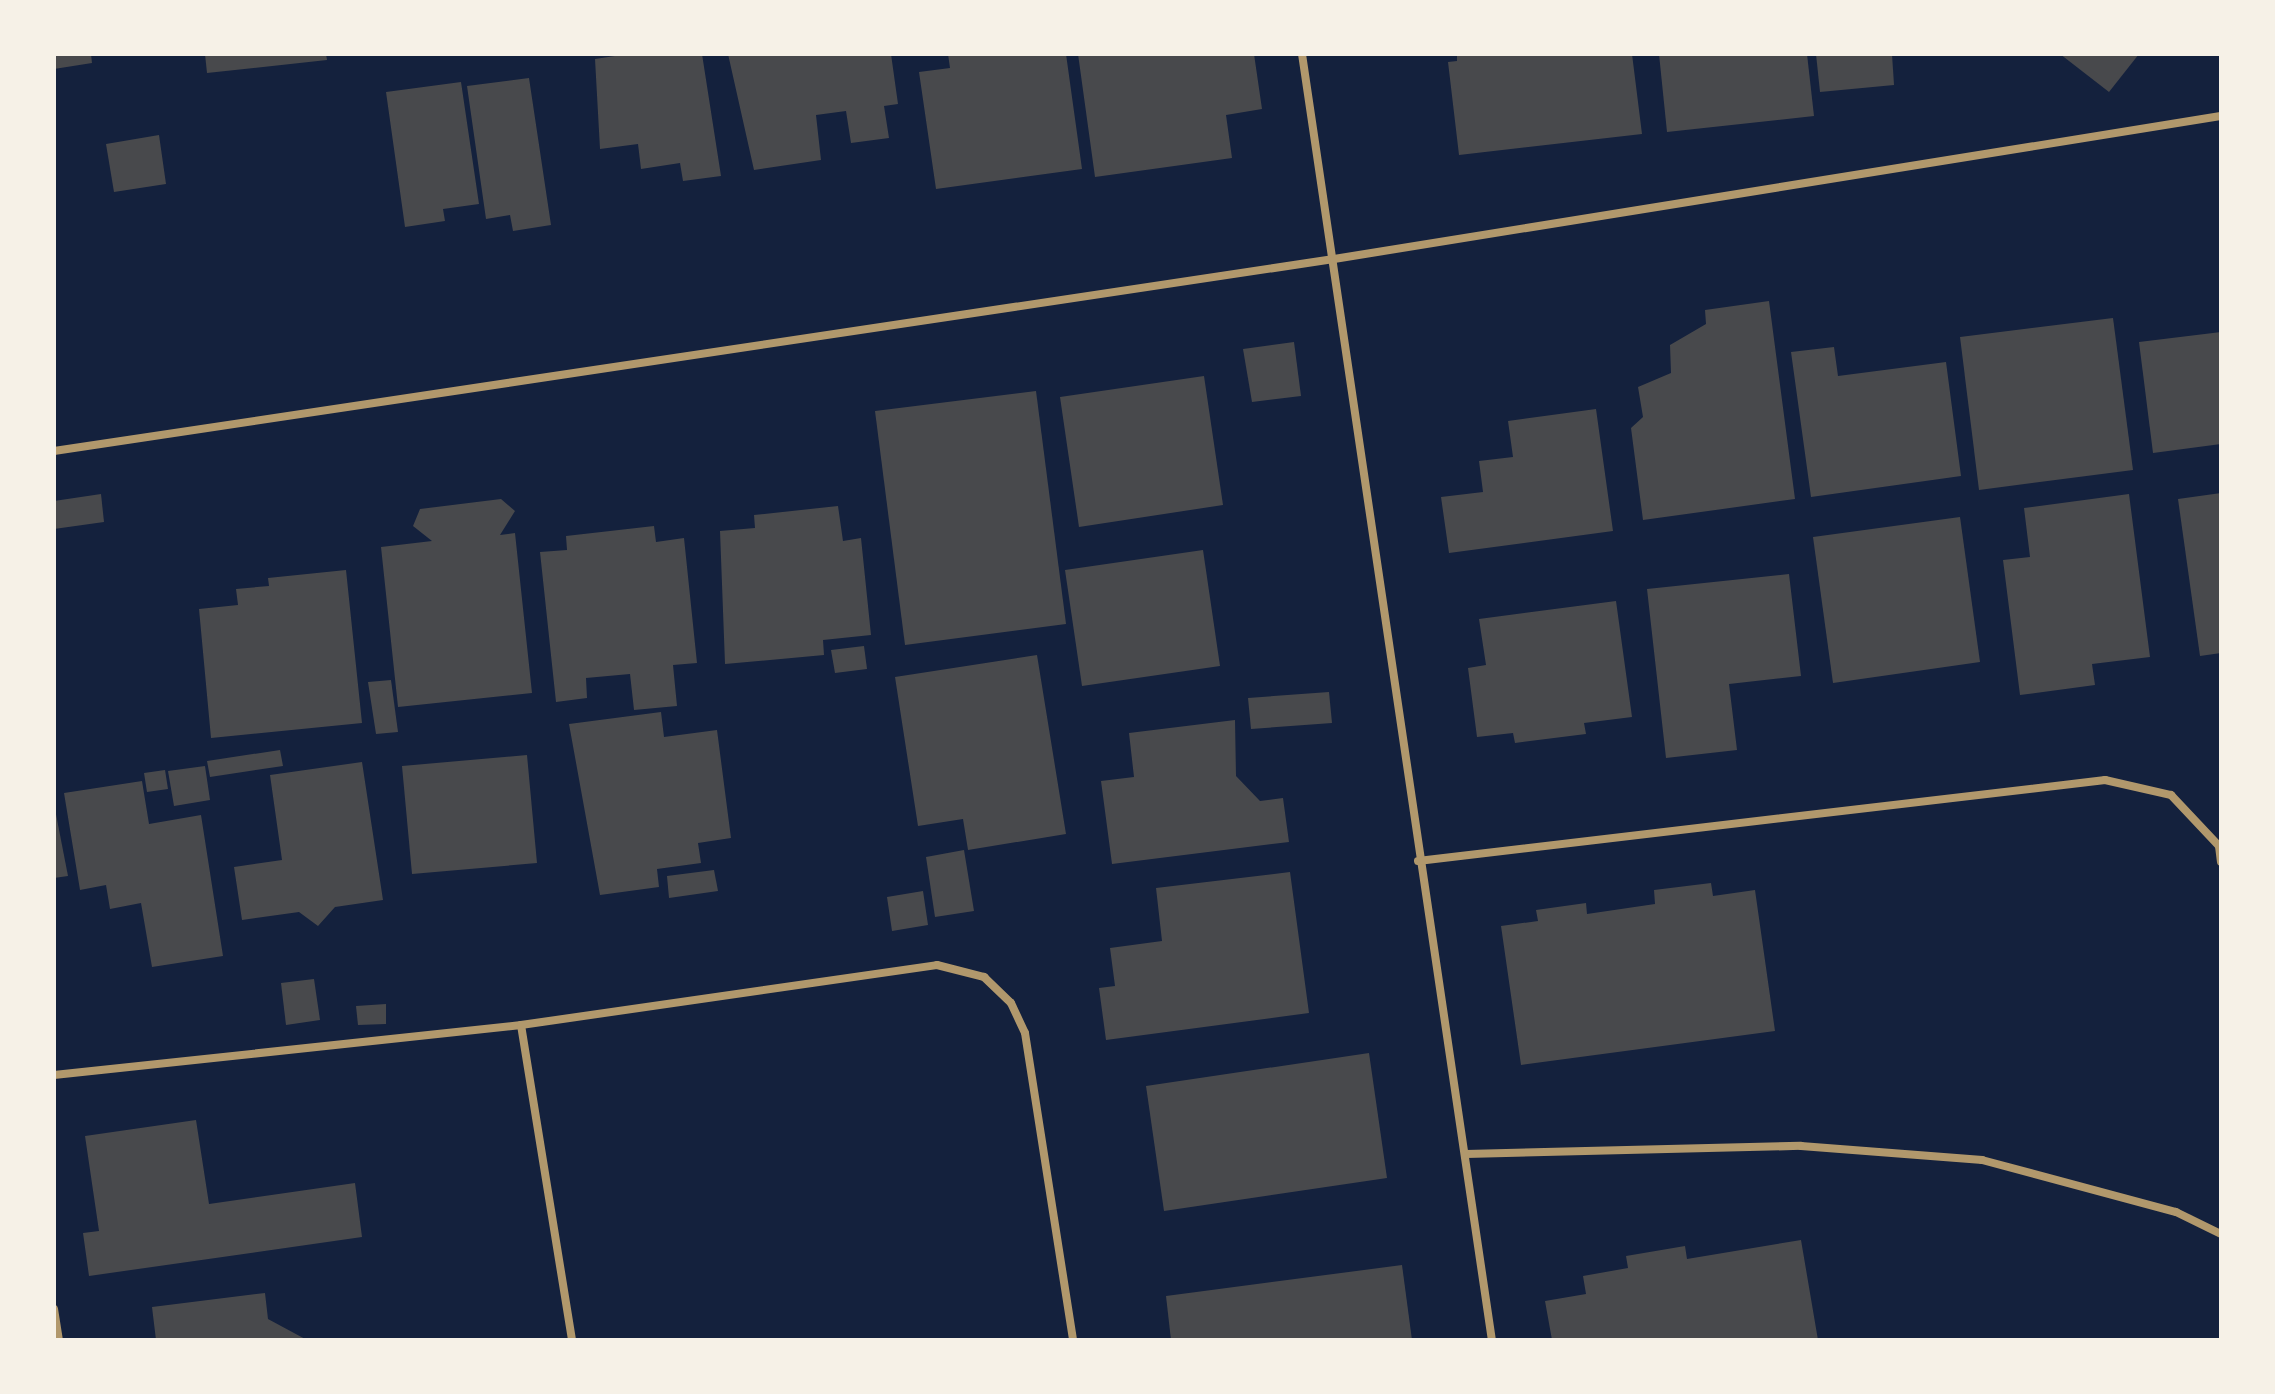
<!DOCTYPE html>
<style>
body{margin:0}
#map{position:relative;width:2275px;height:1394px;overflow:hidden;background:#14213d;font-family:"Exo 2",sans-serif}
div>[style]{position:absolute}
.building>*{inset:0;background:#48494c}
.minor>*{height:8px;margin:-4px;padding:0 4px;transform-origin:4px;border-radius:4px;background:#b1986c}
span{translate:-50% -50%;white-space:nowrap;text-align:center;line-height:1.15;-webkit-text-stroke:6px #f6f1e7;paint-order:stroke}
.frame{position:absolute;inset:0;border:56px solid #f6f1e7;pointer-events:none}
</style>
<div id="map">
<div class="building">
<div style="clip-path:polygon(54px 54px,91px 54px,92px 63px,54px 69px)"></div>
<div style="clip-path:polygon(205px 54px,326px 54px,327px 60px,207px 73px)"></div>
<div style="clip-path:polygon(628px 54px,702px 54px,721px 176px,683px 181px,680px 163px,641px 169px,638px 144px,600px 149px,595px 59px)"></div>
<div style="clip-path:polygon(728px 54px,891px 54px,898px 104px,884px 106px,889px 138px,851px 143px,846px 111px,816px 115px,821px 160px,754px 170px)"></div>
<div style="clip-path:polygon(948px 54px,1066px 54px,1082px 169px,936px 189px,919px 72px,950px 68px)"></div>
<div style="clip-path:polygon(1078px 54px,1254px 54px,1262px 109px,1226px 115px,1232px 158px,1095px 177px)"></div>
<div style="clip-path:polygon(1457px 54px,1632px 54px,1642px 134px,1459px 155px,1448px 62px,1457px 61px)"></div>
<div style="clip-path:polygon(1659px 54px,1807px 54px,1814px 116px,1667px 132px)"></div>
<div style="clip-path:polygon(1816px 54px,1892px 54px,1894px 85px,1820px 92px)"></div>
<div style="clip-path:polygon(2060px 54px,2139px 54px,2109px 92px)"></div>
<div style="clip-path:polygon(529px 78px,551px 225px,513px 231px,510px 215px,486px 219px,467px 86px)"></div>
<div style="clip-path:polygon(461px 82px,479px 204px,443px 209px,445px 221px,405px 227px,386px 92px)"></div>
<div style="clip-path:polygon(159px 135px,166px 184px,114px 192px,106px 144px)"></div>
<div style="clip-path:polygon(1769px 301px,1795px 499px,1643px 520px,1631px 428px,1643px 417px,1638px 387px,1671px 373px,1670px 345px,1706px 324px,1705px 310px)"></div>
<div style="clip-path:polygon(2113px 318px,2133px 470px,1979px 490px,1960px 337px)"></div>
<div style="clip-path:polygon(2221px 332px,2221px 444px,2153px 453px,2139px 342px)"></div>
<div style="clip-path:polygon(1294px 342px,1301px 396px,1252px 402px,1243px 349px)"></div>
<div style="clip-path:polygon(1834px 347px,1838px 376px,1946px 362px,1961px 476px,1811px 497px,1791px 352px)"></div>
<div style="clip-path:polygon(1204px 376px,1223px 505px,1079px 527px,1060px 397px)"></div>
<div style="clip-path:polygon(1036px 391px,1066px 624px,905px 645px,875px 411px)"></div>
<div style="clip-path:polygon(1596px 409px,1613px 531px,1449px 553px,1441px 497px,1483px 492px,1479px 461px,1513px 457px,1508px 421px)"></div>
<div style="clip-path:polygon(2221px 493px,2221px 653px,2200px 656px,2178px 499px)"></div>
<div style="clip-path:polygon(101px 494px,104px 522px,54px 529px,54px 501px)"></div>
<div style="clip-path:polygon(2129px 494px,2150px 657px,2092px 664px,2095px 685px,2020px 695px,2003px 560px,2030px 557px,2024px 508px)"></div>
<div style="clip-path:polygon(501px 499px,515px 511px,500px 535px,515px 533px,532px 693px,398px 707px,381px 547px,432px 541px,413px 526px,420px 509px)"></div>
<div style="clip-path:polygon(838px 506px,843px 541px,861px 538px,871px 635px,823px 640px,824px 655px,725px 664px,720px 531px,755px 528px,754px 515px)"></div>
<div style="clip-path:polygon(1960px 517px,1980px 662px,1833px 683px,1813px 537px)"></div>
<div style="clip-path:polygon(654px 526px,656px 542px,684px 538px,697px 663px,673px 665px,677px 706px,634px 710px,630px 674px,586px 678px,587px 698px,556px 702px,540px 552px,567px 550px,566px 536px)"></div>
<div style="clip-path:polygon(1203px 550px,1220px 666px,1082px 686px,1065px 570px)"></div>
<div style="clip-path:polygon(346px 570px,362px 723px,211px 738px,199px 609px,238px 605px,236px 589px,269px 586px,268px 578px)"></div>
<div style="clip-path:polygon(1789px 574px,1801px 676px,1729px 684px,1737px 750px,1666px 758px,1647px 589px)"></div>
<div style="clip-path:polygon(1616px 601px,1632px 717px,1584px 723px,1586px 734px,1515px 743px,1513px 733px,1477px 737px,1468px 668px,1486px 665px,1479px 619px)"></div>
<div style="clip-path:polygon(864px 646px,867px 669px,835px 673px,831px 650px)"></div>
<div style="clip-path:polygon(1037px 655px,1066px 834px,968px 850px,963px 819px,918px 826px,895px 677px)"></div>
<div style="clip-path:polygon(391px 680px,398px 732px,376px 734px,368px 682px)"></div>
<div style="clip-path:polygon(1329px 692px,1332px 723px,1251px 729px,1248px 698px)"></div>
<div style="clip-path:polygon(661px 712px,664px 737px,717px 730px,731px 838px,698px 843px,701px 863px,657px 869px,659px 887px,600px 895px,569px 724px)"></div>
<div style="clip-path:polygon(1235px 720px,1236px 776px,1260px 801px,1283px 798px,1289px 842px,1112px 864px,1101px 781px,1134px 777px,1129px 733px)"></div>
<div style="clip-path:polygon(280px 750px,283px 766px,210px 777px,207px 761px)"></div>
<div style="clip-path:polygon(527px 755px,537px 863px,412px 874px,402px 766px)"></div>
<div style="clip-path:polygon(362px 762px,383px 900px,335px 907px,318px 926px,299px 912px,242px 920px,234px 867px,282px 860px,270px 775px)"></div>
<div style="clip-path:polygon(205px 766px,210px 800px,174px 806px,168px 771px)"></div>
<div style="clip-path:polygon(165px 770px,168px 789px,147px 792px,144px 773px)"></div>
<div style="clip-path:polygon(142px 781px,149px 824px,201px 815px,223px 956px,152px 967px,141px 903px,110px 909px,106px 885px,80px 890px,64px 793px)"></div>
<div style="clip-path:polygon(54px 804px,68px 876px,54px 878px)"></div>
<div style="clip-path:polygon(964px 850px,974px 911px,935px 917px,926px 857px)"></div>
<div style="clip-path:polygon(714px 870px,718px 891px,669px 898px,667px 876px)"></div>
<div style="clip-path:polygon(1290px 872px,1309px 1013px,1106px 1040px,1099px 988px,1115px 986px,1110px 948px,1162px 941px,1156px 888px)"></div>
<div style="clip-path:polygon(1711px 883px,1713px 896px,1755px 890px,1775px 1031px,1521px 1065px,1501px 926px,1538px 921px,1536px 910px,1586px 903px,1587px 914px,1655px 904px,1654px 890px)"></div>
<div style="clip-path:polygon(923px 891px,928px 925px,892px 931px,887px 897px)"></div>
<div style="clip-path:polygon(314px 979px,320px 1020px,286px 1025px,281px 983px)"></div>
<div style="clip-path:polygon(386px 1004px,386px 1024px,358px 1025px,356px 1006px)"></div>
<div style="clip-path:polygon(1369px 1053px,1387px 1178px,1164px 1211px,1146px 1086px)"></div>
<div style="clip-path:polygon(196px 1120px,209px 1204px,355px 1183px,362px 1237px,89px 1276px,83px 1233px,99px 1231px,85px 1136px)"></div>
<div style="clip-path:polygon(1801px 1240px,1818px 1340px,1552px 1340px,1545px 1301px,1586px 1294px,1583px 1276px,1628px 1268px,1626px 1256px,1685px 1246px,1687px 1259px)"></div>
<div style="clip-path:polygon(1402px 1265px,1412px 1340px,1171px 1340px,1166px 1296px)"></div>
<div style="clip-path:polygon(265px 1293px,268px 1319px,307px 1340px,156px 1340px,152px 1307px)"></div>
</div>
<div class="minor">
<div style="left:1302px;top:54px;width:1300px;rotate:81.6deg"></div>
<div style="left:54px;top:451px;width:1294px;rotate:-8.53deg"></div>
<div style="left:1334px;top:259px;width:898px;rotate:-9.16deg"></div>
<div style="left:1418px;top:861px;width:692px;rotate:-6.72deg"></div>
<div style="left:2105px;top:780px;width:68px;rotate:12.8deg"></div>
<div style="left:2171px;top:795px;width:70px;rotate:46.7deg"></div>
<div style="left:2219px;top:846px;width:16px;rotate:83deg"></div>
<div style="left:521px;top:1025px;width:319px;rotate:80.8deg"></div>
<div style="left:54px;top:1075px;width:470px;rotate:-6.1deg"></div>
<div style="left:521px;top:1025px;width:420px;rotate:-8.2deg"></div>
<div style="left:937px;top:965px;width:49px;rotate:14.3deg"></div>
<div style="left:984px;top:977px;width:37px;rotate:44deg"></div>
<div style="left:1011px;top:1003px;width:33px;rotate:65deg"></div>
<div style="left:1025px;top:1033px;width:311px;rotate:81.1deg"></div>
<div style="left:1466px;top:1154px;width:335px;rotate:-1.4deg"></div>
<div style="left:1801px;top:1146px;width:182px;rotate:4.4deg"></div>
<div style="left:1982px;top:1160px;width:201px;rotate:15deg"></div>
<div style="left:2176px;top:1212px;width:50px;rotate:26.1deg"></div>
<div style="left:54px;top:1309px;width:31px;rotate:81deg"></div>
</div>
<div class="frame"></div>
</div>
